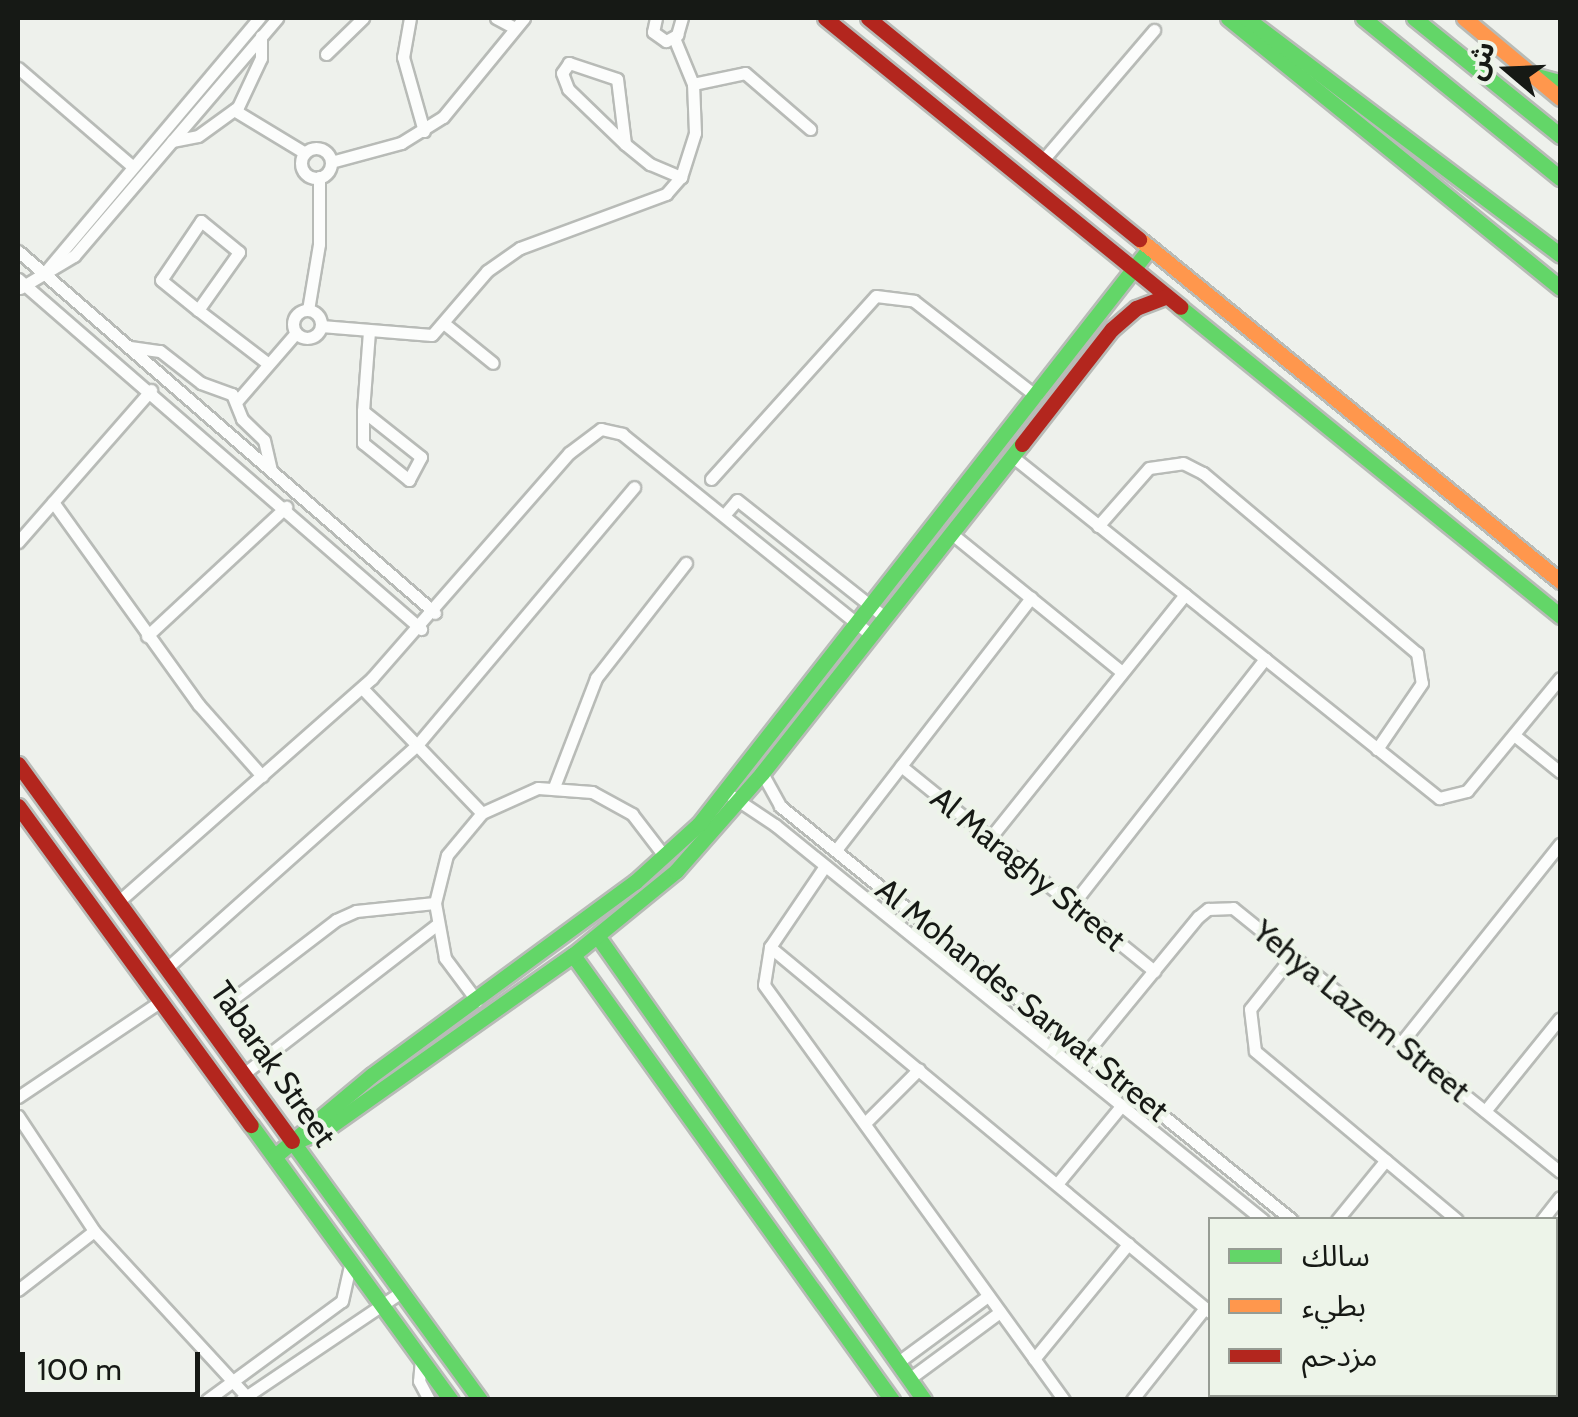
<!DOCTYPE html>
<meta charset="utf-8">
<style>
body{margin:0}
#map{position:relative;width:1578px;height:1417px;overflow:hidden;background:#eef1ec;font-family:Cabin,"Noto Sans Arabic",sans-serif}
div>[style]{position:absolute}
.roads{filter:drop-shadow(2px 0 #b8bbb7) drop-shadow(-2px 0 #b8bbb7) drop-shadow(0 2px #b8bbb7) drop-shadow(0 -2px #b8bbb7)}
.street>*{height:11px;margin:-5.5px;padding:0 5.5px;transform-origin:5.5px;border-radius:5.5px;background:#fcfdfc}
.street>.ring{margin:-5.5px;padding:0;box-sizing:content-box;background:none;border:11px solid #fcfdfc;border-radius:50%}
.fast>*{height:15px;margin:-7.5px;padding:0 7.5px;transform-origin:7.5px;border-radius:7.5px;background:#63d668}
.slow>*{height:15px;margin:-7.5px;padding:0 7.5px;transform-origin:7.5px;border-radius:7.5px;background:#ff974d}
.jam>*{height:15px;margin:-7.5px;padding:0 7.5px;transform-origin:7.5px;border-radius:7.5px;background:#b3261e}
span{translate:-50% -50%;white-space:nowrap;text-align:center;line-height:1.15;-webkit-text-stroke:8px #edf4e9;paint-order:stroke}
.street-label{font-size:32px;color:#161915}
.frame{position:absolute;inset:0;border:20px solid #161915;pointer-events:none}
.legend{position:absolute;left:1208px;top:1217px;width:350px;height:180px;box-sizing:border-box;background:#edf4e9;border:2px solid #979c94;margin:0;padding:12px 18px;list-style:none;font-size:30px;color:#161915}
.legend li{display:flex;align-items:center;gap:20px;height:50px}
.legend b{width:50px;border:2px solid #979c94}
.north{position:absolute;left:1458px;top:20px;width:100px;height:100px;-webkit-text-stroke:8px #edf4e9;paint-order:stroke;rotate:289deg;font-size:28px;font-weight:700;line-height:40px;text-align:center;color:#161915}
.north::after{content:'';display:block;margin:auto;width:35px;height:45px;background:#161915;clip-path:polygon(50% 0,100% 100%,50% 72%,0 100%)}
.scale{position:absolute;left:20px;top:1352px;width:180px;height:45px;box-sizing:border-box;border:5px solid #161915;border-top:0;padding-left:12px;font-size:30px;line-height:35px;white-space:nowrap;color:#161915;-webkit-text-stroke:8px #edf4e9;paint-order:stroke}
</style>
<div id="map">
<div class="roads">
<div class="street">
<div style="left:410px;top:18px;width:40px;rotate:100deg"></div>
<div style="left:403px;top:57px;width:77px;rotate:74.2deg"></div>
<div style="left:496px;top:18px;width:19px;rotate:28deg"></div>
<div style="left:656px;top:18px;width:14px;rotate:102deg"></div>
<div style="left:653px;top:32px;width:16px;rotate:35deg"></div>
<div style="left:666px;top:41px;width:13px;rotate:-29deg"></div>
<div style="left:677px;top:35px;width:18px;rotate:-74deg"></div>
<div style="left:326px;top:54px;width:52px;rotate:-44.2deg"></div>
<div style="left:18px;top:68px;width:150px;rotate:40.7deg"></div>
<div style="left:693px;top:84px;width:53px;rotate:-11.9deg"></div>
<div style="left:745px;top:73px;width:86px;rotate:40.7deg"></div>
<div style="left:234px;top:110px;width:83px;rotate:31.2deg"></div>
<div style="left:172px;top:141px;width:26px;rotate:-11deg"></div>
<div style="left:198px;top:136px;width:49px;rotate:-35.9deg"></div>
<div style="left:238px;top:107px;width:54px;rotate:-64.9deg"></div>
<div style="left:261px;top:58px;width:22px;rotate:-90deg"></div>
<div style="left:625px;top:144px;width:65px;rotate:-97deg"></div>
<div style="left:617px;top:79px;width:51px;rotate:-161.6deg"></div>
<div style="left:569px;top:63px;width:12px;rotate:125deg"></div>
<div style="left:562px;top:73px;width:17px;rotate:69deg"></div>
<div style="left:568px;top:89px;width:79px;rotate:44deg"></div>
<div style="left:625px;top:144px;width:32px;rotate:39deg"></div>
<div style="left:650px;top:164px;width:34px;rotate:23deg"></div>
<div class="ring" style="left:301px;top:148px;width:19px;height:19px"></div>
<div style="left:1043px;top:160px;width:171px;rotate:-49.5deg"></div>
<div style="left:331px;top:162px;width:73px;rotate:-15.2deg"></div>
<div style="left:401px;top:143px;width:49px;rotate:-31.8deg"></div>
<div style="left:443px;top:117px;width:128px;rotate:-50.7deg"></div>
<div style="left:18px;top:251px;width:552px;rotate:40.96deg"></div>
<div style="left:46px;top:271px;width:331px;rotate:-49.9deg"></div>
<div style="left:18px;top:279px;width:534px;rotate:40.97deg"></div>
<div style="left:20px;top:288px;width:63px;rotate:-30.7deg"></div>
<div style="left:74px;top:256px;width:313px;rotate:-49.5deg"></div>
<div style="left:198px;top:310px;width:71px;rotate:-54.7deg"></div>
<div style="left:239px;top:252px;width:49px;rotate:-140.8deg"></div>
<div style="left:201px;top:221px;width:71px;rotate:124.1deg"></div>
<div style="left:161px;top:280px;width:48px;rotate:39deg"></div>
<div style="left:198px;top:310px;width:87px;rotate:37.5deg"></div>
<div style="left:308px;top:310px;width:67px;rotate:-80.5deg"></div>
<div style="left:319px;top:244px;width:67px;rotate:-90deg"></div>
<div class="ring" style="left:293px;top:310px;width:17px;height:17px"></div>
<div style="left:446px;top:325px;width:60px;rotate:39deg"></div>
<div style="left:321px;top:326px;width:111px;rotate:4.6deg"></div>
<div style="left:432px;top:335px;width:84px;rotate:-49.3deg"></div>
<div style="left:487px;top:271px;width:40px;rotate:-34.9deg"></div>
<div style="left:520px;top:248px;width:156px;rotate:-20.3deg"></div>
<div style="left:666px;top:194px;width:23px;rotate:-49deg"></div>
<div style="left:681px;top:177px;width:46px;rotate:-72.3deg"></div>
<div style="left:695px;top:133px;width:49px;rotate:-92.3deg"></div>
<div style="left:693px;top:84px;width:50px;rotate:-112.4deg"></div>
<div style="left:130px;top:347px;width:30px;rotate:8deg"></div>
<div style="left:160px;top:351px;width:52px;rotate:38deg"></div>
<div style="left:201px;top:383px;width:33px;rotate:20deg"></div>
<div style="left:232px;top:394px;width:27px;rotate:68deg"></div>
<div style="left:242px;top:419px;width:30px;rotate:44deg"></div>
<div style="left:264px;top:440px;width:31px;rotate:77deg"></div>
<div style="left:237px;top:401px;width:90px;rotate:-49.1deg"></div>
<div style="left:363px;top:411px;width:74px;rotate:38.4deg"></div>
<div style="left:421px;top:457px;width:26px;rotate:118deg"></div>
<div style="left:409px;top:480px;width:59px;rotate:-141.2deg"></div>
<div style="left:363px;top:443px;width:32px;rotate:-90deg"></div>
<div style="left:363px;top:411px;width:79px;rotate:-85.7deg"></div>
<div style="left:1013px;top:457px;width:546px;rotate:38.68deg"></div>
<div style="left:1439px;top:798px;width:29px;rotate:-14deg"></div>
<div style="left:1467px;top:791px;width:146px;rotate:-50.5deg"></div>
<div style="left:711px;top:479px;width:246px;rotate:-48deg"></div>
<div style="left:876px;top:296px;width:38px;rotate:7deg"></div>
<div style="left:914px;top:301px;width:155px;rotate:37.9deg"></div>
<div style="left:53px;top:502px;width:250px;rotate:54.3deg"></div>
<div style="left:199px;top:705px;width:95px;rotate:48.4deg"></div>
<div style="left:725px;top:514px;width:18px;rotate:-49deg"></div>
<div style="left:737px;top:500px;width:190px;rotate:38.4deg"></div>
<div style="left:1098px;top:526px;width:77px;rotate:-48.7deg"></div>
<div style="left:1149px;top:468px;width:34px;rotate:-8deg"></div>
<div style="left:1183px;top:463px;width:22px;rotate:27deg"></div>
<div style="left:1203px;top:473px;width:280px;rotate:40.1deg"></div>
<div style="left:1417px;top:653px;width:30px;rotate:81deg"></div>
<div style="left:1422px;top:683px;width:80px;rotate:124.3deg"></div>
<div style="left:952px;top:534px;width:219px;rotate:39.1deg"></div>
<div style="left:18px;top:542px;width:202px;rotate:-48.8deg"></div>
<div style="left:147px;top:636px;width:190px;rotate:-42.9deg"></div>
<div style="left:362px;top:688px;width:173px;rotate:46.2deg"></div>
<div style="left:1514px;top:735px;width:59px;rotate:38.8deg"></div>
<div style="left:901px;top:766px;width:326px;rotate:39deg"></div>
<div style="left:762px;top:773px;width:38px;rotate:61deg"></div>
<div style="left:780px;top:806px;width:658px;rotate:38.96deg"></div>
<div style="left:554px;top:787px;width:117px;rotate:-68.9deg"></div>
<div style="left:596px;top:678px;width:146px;rotate:-52deg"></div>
<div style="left:727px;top:793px;width:58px;rotate:33.7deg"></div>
<div style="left:775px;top:825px;width:628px;rotate:38.99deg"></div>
<div style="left:990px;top:838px;width:312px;rotate:-51.3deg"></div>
<div style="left:836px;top:850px;width:319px;rotate:-52.3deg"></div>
<div style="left:825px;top:866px;width:98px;rotate:124.2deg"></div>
<div style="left:770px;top:947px;width:38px;rotate:99deg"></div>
<div style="left:764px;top:985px;width:512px;rotate:54.14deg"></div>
<div style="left:118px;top:902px;width:339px;rotate:-41.4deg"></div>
<div style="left:372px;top:678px;width:299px;rotate:-48.8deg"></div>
<div style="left:569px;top:453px;width:40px;rotate:-37deg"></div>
<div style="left:601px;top:429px;width:22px;rotate:13deg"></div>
<div style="left:622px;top:434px;width:320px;rotate:38.9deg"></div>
<div style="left:1072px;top:905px;width:313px;rotate:-51.9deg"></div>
<div style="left:770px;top:947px;width:572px;rotate:39.68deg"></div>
<div style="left:1293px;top:955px;width:69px;rotate:128.5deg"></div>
<div style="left:1250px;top:1009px;width:42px;rotate:83.2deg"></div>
<div style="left:1255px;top:1051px;width:263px;rotate:39.9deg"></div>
<div style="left:169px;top:966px;width:332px;rotate:-41.7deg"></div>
<div style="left:417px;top:745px;width:337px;rotate:-49.9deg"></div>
<div style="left:477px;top:1001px;width:54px;rotate:-126.7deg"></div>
<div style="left:445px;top:958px;width:56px;rotate:-100.3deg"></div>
<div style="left:435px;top:903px;width:49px;rotate:-76deg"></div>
<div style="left:447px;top:855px;width:55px;rotate:-50.2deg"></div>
<div style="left:482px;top:813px;width:61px;rotate:-24.1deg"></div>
<div style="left:538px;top:788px;width:54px;rotate:4.2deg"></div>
<div style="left:592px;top:792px;width:46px;rotate:28.8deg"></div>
<div style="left:632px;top:814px;width:54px;rotate:52.5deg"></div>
<div style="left:225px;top:1005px;width:140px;rotate:-37.4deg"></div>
<div style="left:336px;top:920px;width:22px;rotate:-24deg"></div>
<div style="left:356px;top:911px;width:79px;rotate:-5.8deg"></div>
<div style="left:1401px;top:1043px;width:255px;rotate:-51.4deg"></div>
<div style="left:1087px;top:1052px;width:175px;rotate:-50.6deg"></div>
<div style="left:1198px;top:917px;width:13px;rotate:-39deg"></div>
<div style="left:1208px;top:909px;width:25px;rotate:-2deg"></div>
<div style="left:1233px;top:908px;width:420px;rotate:38.9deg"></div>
<div style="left:246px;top:1072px;width:240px;rotate:-37.7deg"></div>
<div style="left:18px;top:1097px;width:172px;rotate:-33.9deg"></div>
<div style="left:1485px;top:1111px;width:119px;rotate:-51.1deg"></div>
<div style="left:18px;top:1116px;width:138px;rotate:56.5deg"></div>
<div style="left:94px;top:1231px;width:224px;rotate:47.3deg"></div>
<div style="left:865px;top:1123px;width:76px;rotate:-45deg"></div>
<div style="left:1057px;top:1184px;width:102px;rotate:-50.6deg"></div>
<div style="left:1337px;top:1220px;width:77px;rotate:-50.8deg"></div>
<div style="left:1542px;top:1220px;width:29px;rotate:-52deg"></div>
<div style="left:18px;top:1290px;width:96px;rotate:-37.8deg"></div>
<div style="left:421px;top:1359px;width:22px;rotate:95deg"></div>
<div style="left:419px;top:1381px;width:21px;rotate:62deg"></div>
<div style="left:1034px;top:1359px;width:149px;rotate:-50.7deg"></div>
<div style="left:897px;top:1363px;width:113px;rotate:-36.4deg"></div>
<div style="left:909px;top:1379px;width:113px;rotate:-36.4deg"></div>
<div style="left:1556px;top:1380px;width:7px;rotate:-56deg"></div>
<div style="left:1309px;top:1394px;width:9px;rotate:41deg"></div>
<div style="left:1479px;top:1394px;width:8px;rotate:45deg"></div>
<div style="left:1502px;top:1394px;width:8px;rotate:45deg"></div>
<div style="left:207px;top:1400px;width:167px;rotate:-36.3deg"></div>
<div style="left:342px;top:1301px;width:41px;rotate:-77.3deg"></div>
<div style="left:241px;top:1400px;width:193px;rotate:-34deg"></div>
<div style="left:1132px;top:1400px;width:117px;rotate:-51.6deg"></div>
<div style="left:1254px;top:1400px;width:7px;rotate:-56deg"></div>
<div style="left:1540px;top:1400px;width:7px;rotate:-56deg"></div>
<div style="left:1559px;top:1400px;width:3px;rotate:-72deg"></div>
</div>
<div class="fast">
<div style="left:1228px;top:18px;width:428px;rotate:39.1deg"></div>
<div style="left:1246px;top:18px;width:393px;rotate:37deg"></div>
<div style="left:1363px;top:18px;width:254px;rotate:39.1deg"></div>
<div style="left:1414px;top:18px;width:188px;rotate:38.9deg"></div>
<div style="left:1533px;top:75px;width:28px;rotate:15deg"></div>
<div style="left:1180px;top:307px;width:490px;rotate:39.1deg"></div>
<div style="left:598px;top:937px;width:566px;rotate:54.85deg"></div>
<div style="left:573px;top:955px;width:548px;rotate:54.37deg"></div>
<div style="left:251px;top:1125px;width:340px;rotate:54deg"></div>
<div style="left:292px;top:1141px;width:320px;rotate:54deg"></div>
<div style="left:294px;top:1142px;width:35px;rotate:-22deg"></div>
<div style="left:326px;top:1129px;width:302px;rotate:-35.2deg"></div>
<div style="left:573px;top:955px;width:133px;rotate:-39.2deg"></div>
<div style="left:676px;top:871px;width:130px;rotate:-48.7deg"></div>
<div style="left:762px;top:773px;width:419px;rotate:-51.7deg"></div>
<div style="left:275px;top:1156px;width:126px;rotate:-39.9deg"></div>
<div style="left:372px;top:1075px;width:326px;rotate:-36.3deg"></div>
<div style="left:635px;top:882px;width:86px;rotate:-42.2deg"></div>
<div style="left:699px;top:824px;width:730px;rotate:-51.95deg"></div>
</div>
<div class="slow">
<div style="left:1464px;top:18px;width:125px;rotate:39.8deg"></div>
<div style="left:1139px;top:239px;width:542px;rotate:39.09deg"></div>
</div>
<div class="jam">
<div style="left:825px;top:18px;width:458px;rotate:39.1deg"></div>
<div style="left:868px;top:18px;width:350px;rotate:39.2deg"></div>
<div style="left:1022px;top:444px;width:146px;rotate:-52deg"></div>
<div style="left:1112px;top:329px;width:32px;rotate:-41deg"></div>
<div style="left:1136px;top:308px;width:33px;rotate:-21deg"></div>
<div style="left:18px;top:764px;width:466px;rotate:54deg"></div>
<div style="left:18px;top:806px;width:395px;rotate:53.9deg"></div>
</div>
</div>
<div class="street-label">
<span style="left:1028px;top:869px;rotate:39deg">Al Maraghy Street</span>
<span style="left:1022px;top:1000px;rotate:39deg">Al Mohandes Sarwat Street</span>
<span style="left:1361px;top:1011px;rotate:39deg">Yehya Lazem Street</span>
<span style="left:273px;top:1064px;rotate:55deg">Tabarak Street</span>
</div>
<div class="frame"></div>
<ul class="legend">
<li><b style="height:12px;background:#63d668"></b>سالك</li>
<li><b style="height:12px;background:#ff974d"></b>بطيء</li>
<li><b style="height:12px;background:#b3261e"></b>مزدحم</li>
</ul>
<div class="north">ش</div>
<div class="scale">100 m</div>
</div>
